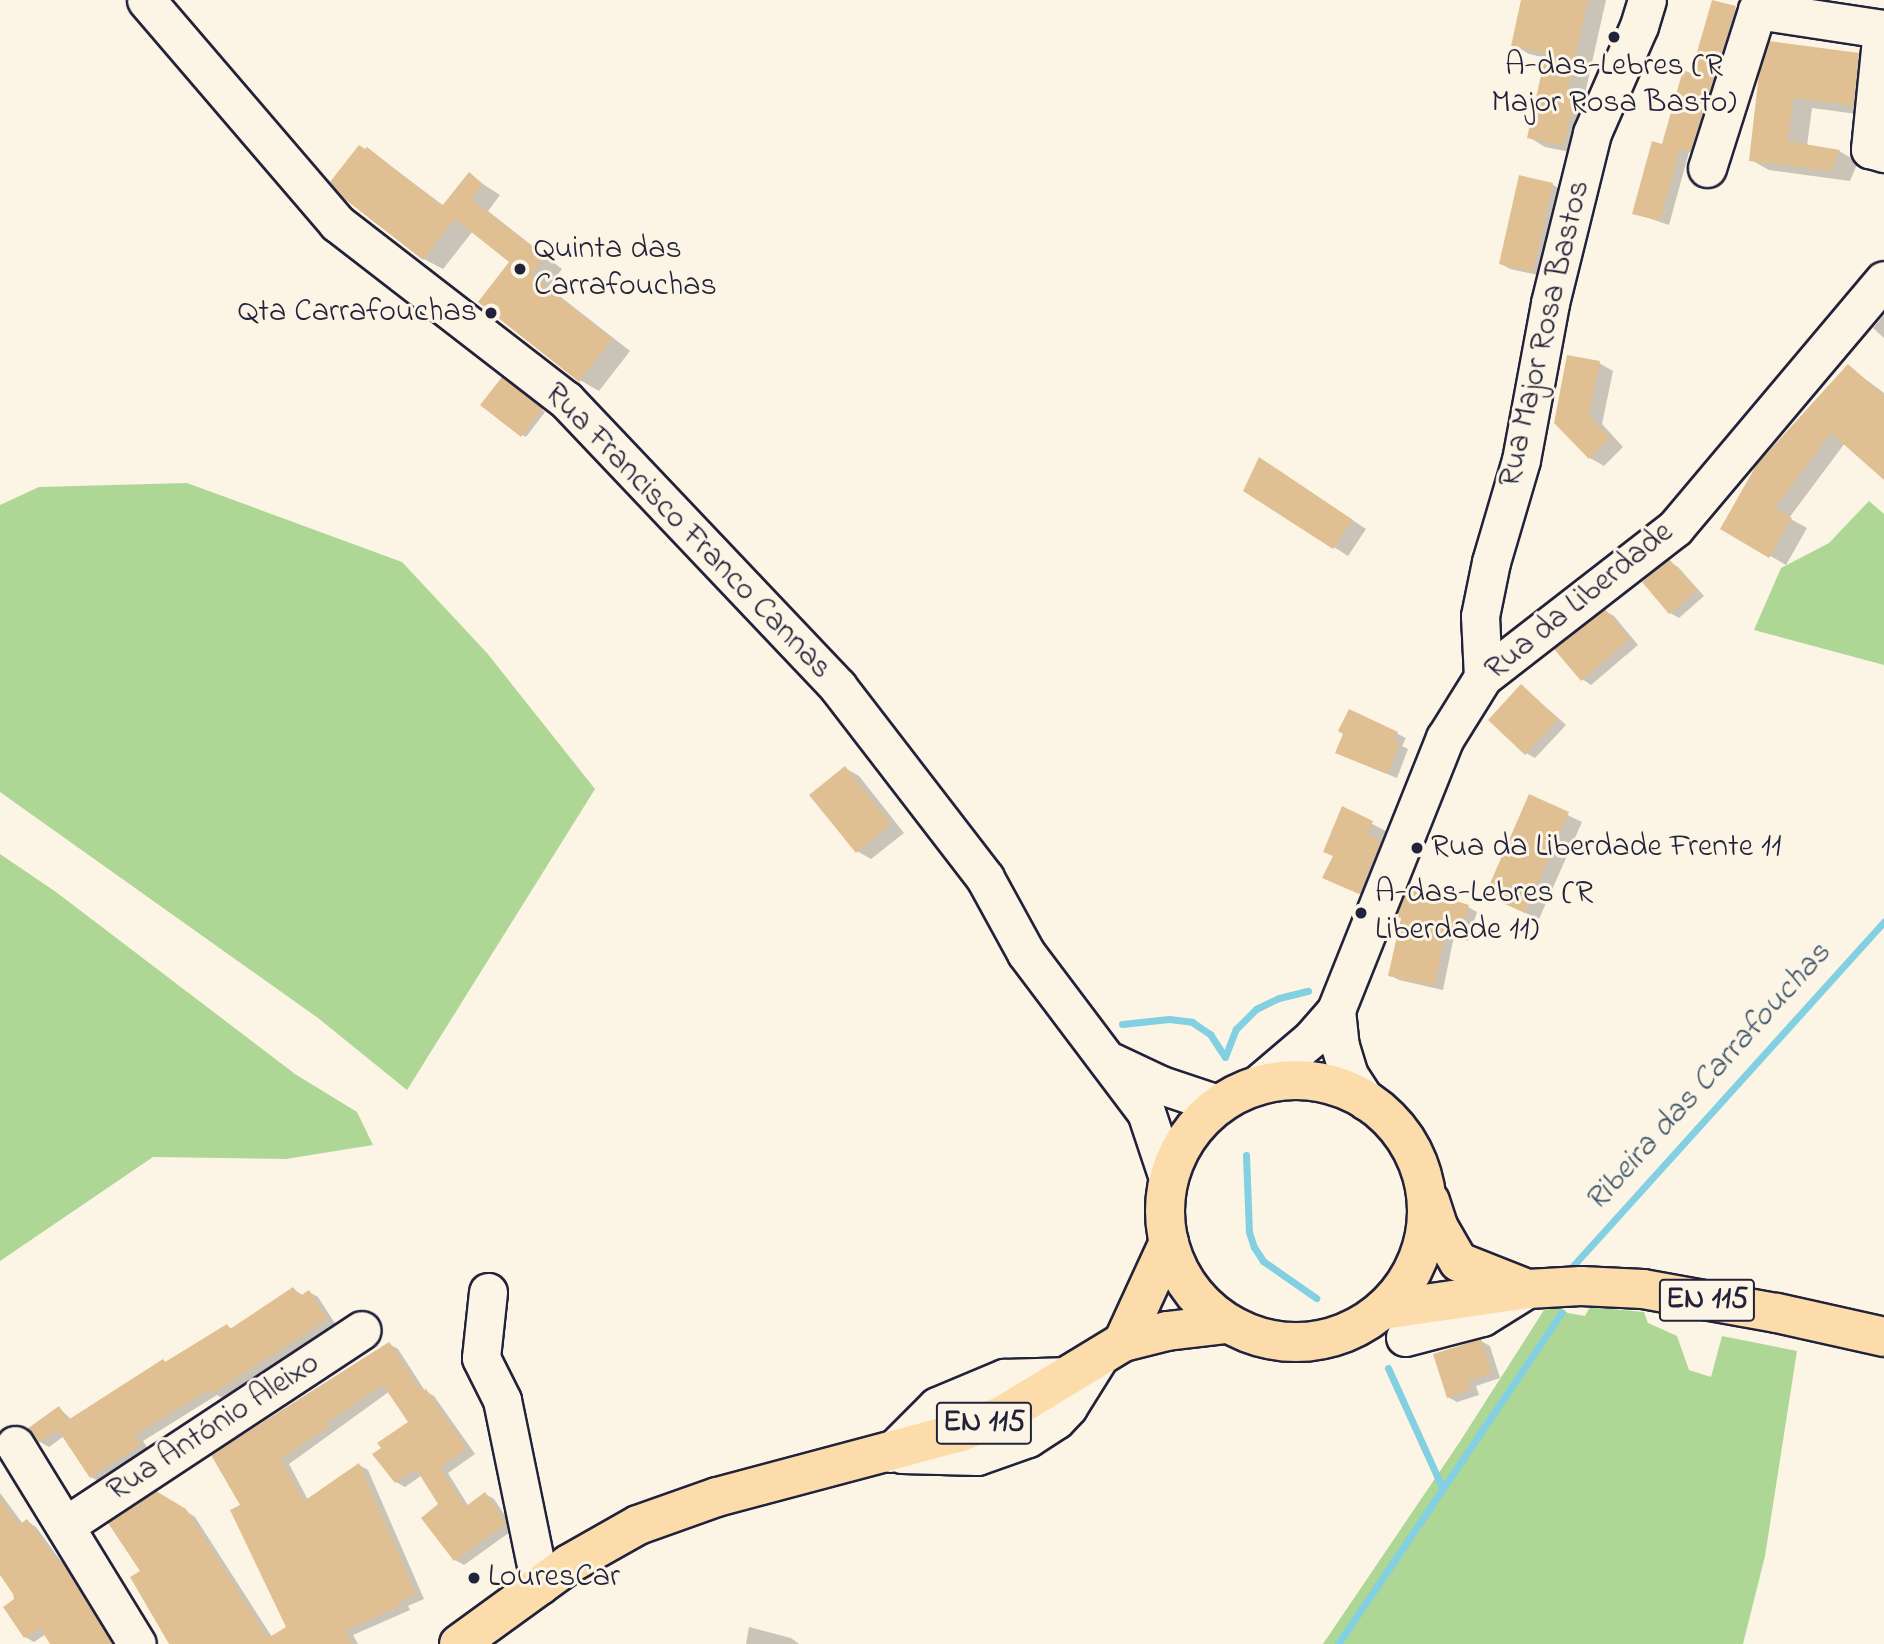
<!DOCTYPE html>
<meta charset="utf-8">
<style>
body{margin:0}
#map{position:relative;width:1884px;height:1644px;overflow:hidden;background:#fcf5e5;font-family:"Indie Flower",sans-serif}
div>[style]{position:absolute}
.green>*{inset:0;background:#aed795}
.shadow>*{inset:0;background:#0003}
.stream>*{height:7px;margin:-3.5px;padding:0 3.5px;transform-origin:3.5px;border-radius:3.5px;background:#82d0e1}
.building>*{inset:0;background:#e0c093}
.roads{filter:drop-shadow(2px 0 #22223b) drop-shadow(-2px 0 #22223b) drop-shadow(0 2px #22223b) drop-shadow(0 -2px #22223b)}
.minor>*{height:37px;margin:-18.5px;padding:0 18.5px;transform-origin:18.5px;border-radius:18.5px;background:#fcf5e5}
.major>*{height:38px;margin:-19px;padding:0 19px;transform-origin:19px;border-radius:19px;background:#fddcac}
.major>.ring{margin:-19px;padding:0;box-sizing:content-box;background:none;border:38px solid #fddcac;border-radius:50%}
.dots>*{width:19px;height:19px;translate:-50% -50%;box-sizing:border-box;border:4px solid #fcf5e5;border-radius:50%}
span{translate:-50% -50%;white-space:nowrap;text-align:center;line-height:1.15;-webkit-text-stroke:6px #fcf5e5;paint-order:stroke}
.shield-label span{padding:2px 5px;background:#fcf5e5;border:2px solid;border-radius:5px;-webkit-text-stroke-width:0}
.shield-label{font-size:30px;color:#22223b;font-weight:700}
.poi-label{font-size:32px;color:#22223b}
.left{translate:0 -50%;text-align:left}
.right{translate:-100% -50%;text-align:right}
.street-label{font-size:32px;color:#22223b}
.water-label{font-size:33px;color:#3f566d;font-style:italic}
</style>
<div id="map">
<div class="green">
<div style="clip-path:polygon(187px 483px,402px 562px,487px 653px,595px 789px,407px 1090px,318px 1018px,0 792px,0 505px,39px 487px)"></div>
<div style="clip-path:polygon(1869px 501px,1884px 514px,1884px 665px,1754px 630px,1781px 568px,1829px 543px)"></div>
<div style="clip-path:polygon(0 854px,56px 892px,295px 1074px,357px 1112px,373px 1145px,286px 1159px,153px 1157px,0 1261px)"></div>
<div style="clip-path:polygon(1559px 1307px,1568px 1313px,1585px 1316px,1590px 1307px,1644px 1312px,1648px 1323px,1677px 1336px,1689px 1370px,1711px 1377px,1722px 1336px,1797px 1351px,1765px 1556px,1743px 1644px,1323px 1644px,1459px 1443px,1544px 1310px)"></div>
</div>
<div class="shadow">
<div style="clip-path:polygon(1523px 0,1606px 0,1584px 98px,1592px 102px,1580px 154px,1545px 147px,1529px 137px,1547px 58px,1529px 54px,1513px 45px)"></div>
<div style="clip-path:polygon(1713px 1px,1744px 12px,1699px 155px,1689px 152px,1669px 225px,1634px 213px,1692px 75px)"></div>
<div style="clip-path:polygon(1858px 54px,1877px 65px,1872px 116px,1812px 108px,1807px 146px,1839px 151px,1858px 162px,1850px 181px,1769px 170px,1751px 160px,1761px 74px)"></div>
<div style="clip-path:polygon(368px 149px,444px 206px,469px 175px,500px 195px,488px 211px,562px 269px,548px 287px,630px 351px,599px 391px,580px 380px,512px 262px,473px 231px,443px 269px,424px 259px,343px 195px)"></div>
<div style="clip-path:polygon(1552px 184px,1561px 190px,1542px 276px,1510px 269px,1501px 264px)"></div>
<div style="clip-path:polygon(1884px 315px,1884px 338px,1873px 328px)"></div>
<div style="clip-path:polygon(1599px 363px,1613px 371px,1602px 424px,1623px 447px,1604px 466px,1590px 458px,1555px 423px)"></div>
<div style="clip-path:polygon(1848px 366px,1884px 393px,1884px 478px,1845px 443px,1789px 518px,1807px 528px,1786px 565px,1722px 528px)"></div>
<div style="clip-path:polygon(506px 381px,545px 412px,526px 437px,522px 435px)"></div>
<div style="clip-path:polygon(1273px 467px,1366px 529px,1348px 556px,1245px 490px)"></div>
<div style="clip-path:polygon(1669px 562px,1678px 567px,1704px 596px,1679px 618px,1670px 613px)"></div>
<div style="clip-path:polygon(1605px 611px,1614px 616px,1638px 645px,1591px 685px,1582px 679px)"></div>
<div style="clip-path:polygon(1522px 686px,1566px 725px,1535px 758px,1526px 753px)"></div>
<div style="clip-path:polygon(1350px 711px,1406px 738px,1402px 746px,1408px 749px,1397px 778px,1346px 757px,1345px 733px)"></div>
<div style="clip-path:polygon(845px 768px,859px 776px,904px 833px,871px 859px,857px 851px)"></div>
<div style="clip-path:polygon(1530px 797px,1582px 822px,1539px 919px,1501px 902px)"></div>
<div style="clip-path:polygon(1343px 809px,1386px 831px,1381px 843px,1394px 850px,1373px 900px,1325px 877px,1334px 856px)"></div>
<div style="clip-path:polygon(1468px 907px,1477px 912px,1468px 941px,1454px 936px,1443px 990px,1399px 980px,1390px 975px,1402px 918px)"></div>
<div style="clip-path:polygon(293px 1289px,304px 1296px,309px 1292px,318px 1297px,336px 1325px,222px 1398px,217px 1395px,143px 1441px,149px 1450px,100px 1482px,91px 1477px,64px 1436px,49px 1447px,40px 1442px,59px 1408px,72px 1420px,163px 1361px,167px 1363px,227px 1326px,233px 1329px)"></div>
<div style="clip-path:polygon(1481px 1341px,1490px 1346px,1500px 1378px,1476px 1386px,1479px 1395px,1457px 1402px,1448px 1397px)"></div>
<div style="clip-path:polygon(389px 1344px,398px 1349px,425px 1391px,434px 1396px,475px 1454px,448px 1473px,469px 1507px,485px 1494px,494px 1499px,514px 1529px,464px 1565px,455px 1560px,441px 1505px,422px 1475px,405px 1487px,396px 1482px,411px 1422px,390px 1391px,289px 1464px,308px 1500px,359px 1465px,368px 1470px,424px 1599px,408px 1606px,410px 1610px,353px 1635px,358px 1644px,172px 1644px,143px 1571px,166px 1498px,195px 1517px,272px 1637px,289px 1628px,243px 1506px,213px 1456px)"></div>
<div style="clip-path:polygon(0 1493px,23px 1524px,27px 1521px,36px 1527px,63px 1564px,71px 1568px,117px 1644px,52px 1644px,46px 1634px,34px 1642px,25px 1637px,15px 1593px,0 1572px)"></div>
<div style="clip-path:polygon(749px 1627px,791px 1638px,799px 1644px,746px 1644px)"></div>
</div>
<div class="stream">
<div style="left:1122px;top:1024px;width:47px;rotate:-6.1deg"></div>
<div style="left:1169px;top:1019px;width:23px;rotate:7deg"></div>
<div style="left:1192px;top:1022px;width:22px;rotate:34deg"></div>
<div style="left:1210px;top:1034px;width:27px;rotate:57deg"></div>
<div style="left:1225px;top:1057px;width:30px;rotate:-69deg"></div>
<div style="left:1236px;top:1029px;width:28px;rotate:-45deg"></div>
<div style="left:1256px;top:1009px;width:25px;rotate:-26deg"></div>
<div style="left:1279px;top:998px;width:30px;rotate:-14deg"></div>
<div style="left:1246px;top:1155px;width:77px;rotate:87.8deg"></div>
<div style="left:1249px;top:1232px;width:16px;rotate:72deg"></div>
<div style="left:1254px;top:1247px;width:17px;rotate:57deg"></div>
<div style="left:1263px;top:1261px;width:65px;rotate:34.9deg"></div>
<div style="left:1571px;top:1268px;width:467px;rotate:-47.9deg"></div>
<div style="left:1388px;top:1368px;width:133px;rotate:65.6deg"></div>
<div style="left:1338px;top:1644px;width:400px;rotate:-56deg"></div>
</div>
<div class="building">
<div style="clip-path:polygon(1521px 0,1588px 0,1568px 90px,1576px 91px,1564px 146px,1527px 138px,1546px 53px,1511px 46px)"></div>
<div style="clip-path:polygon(1712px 0,1736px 6px,1690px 152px,1680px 149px,1660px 221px,1632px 214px,1652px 141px,1662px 144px,1683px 70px,1691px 73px)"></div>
<div style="clip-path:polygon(1769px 41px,1859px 53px,1853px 106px,1794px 98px,1787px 141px,1840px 150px,1831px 171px,1749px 161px,1759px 73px)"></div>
<div style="clip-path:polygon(359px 145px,365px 149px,367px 147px,442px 206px,469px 172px,483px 184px,471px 199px,545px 257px,531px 275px,612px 339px,579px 382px,478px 302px,509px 262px,455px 219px,423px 260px,342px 197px,330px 182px)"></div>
<div style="clip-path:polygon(1519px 175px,1553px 183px,1533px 272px,1499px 264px)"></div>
<div style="clip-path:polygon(1567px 355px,1600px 361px,1589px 415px,1610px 438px,1589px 459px,1554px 423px)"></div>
<div style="clip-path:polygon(1848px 364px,1884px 396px,1884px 480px,1831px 433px,1775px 508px,1792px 518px,1769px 558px,1720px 529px,1757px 464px)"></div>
<div style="clip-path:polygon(502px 377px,543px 408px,521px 437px,480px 405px)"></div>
<div style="clip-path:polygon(1259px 457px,1353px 520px,1333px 549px,1243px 491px)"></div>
<div style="clip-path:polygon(1669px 559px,1697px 590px,1669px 614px,1642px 582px)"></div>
<div style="clip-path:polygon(1605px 609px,1630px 639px,1581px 681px,1554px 649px)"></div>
<div style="clip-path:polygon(1521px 684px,1558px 719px,1525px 755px,1488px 720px)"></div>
<div style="clip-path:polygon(1349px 709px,1398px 732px,1394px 740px,1400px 743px,1387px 774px,1335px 753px,1343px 734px,1338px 731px)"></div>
<div style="clip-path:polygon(845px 766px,891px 824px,856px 853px,809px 795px)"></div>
<div style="clip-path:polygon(1529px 794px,1569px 812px,1525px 913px,1485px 895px)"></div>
<div style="clip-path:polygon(1342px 806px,1373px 821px,1368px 834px,1381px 841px,1359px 894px,1322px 878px,1333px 856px,1323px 852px)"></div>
<div style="clip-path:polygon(1408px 886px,1469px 905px,1459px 937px,1445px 933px,1435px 986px,1388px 976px,1401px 918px,1396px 917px)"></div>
<div style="clip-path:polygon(293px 1287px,300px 1296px,309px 1290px,328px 1319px,212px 1394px,209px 1390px,135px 1435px,141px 1445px,90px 1478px,58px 1430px,38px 1443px,27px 1429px,59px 1406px,68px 1420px,163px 1359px,165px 1362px,227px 1324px,230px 1329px)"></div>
<div style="clip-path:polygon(1481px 1339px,1492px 1373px,1468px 1381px,1471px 1390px,1447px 1398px,1433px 1354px)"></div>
<div style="clip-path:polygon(389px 1342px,422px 1391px,426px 1389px,467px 1449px,440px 1467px,465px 1507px,485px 1492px,506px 1524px,454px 1561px,421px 1518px,438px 1504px,416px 1469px,395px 1483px,372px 1454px,381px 1448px,377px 1443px,408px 1422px,383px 1385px,326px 1423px,329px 1427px,281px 1459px,304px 1501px,359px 1463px,416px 1594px,400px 1601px,402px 1605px,346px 1630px,352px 1644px,169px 1644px,130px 1577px,140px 1571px,108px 1523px,156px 1491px,186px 1509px,268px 1638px,286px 1627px,230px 1510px,240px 1505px,211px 1455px)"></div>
<div style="clip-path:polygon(0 1498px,19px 1525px,27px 1519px,59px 1563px,62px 1561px,112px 1644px,50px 1644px,40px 1628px,24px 1638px,3px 1607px,14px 1599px,13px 1594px,0 1575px)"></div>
</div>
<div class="roads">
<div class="minor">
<div style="left:146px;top:0;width:294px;rotate:49.4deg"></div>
<div style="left:337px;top:223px;width:289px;rotate:37.7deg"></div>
<div style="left:566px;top:400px;width:395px;rotate:46.5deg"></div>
<div style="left:838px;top:687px;width:241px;rotate:52.4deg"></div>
<div style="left:985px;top:878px;width:85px;rotate:61.3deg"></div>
<div style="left:1026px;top:953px;width:199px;rotate:53deg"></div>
<div style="left:1146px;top:1112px;width:70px;rotate:71.6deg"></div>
<div style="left:1707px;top:168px;width:166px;rotate:-72.4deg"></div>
<div style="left:1757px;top:10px;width:126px;rotate:8.6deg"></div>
<div style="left:1882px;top:29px;width:121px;rotate:95.7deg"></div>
<div style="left:1870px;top:149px;width:15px;rotate:16deg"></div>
<div style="left:1483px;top:677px;width:61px;rotate:-92.8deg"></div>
<div style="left:1480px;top:616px;width:55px;rotate:-78.5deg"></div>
<div style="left:1491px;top:562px;width:106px;rotate:-73.6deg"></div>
<div style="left:1521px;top:460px;width:160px;rotate:-79.5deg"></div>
<div style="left:1550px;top:303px;width:175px;rotate:-76.1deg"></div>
<div style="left:1592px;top:133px;width:117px;rotate:-66.3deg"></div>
<div style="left:1639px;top:26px;width:27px;rotate:-73deg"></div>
<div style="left:1336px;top:1010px;width:36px;rotate:84deg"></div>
<div style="left:1340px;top:1046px;width:30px;rotate:73deg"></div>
<div style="left:1349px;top:1075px;width:31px;rotate:57deg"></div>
<div style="left:1112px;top:1062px;width:54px;rotate:25.1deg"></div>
<div style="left:1161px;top:1085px;width:60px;rotate:18.4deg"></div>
<div style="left:1258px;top:1084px;width:71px;rotate:-40.4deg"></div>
<div style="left:1312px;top:1038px;width:37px;rotate:-49deg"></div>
<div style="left:1336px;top:1010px;width:293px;rotate:-68.2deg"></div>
<div style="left:1445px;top:738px;width:72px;rotate:-58.1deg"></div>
<div style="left:1483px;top:677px;width:243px;rotate:-37.8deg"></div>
<div style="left:1675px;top:528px;width:324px;rotate:-49.9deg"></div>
<div style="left:488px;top:1292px;width:66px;rotate:96.1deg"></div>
<div style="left:481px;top:1358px;width:47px;rotate:63.4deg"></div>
<div style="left:502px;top:1400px;width:189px;rotate:78.4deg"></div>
<div style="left:1405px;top:1337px;width:80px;rotate:-14.6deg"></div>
<div style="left:1482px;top:1317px;width:53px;rotate:-31.9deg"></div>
<div style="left:15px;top:1445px;width:233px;rotate:58.5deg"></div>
<div style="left:890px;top:1453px;width:66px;rotate:-45deg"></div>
<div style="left:937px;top:1406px;width:73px;rotate:-22.7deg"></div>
<div style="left:1004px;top:1378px;width:66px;rotate:-1.7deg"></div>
<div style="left:902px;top:1454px;width:75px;rotate:1.5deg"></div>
<div style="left:977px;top:1456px;width:54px;rotate:-19.4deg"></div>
<div style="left:1028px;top:1438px;width:33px;rotate:-33deg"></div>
<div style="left:1056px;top:1420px;width:18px;rotate:-47deg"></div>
<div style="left:1068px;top:1407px;width:57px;rotate:-58deg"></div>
<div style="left:66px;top:1525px;width:354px;rotate:-33.4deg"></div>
</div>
<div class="major">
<div class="ring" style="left:1165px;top:1080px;width:224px;height:224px"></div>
<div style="left:1430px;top:1201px;width:28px;rotate:72deg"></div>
<div style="left:1439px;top:1228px;width:39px;rotate:60deg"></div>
<div style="left:1459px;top:1262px;width:68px;rotate:21.6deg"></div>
<div style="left:1383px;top:1310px;width:147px;rotate:-8.2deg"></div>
<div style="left:1528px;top:1289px;width:53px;rotate:-3.2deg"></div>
<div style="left:1581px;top:1286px;width:62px;rotate:2.8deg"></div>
<div style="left:1643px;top:1289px;width:136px;rotate:10.2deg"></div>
<div style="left:1777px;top:1313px;width:110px;rotate:12.6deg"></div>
<div style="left:1123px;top:1342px;width:110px;rotate:-65.3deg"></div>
<div style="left:459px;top:1644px;width:136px;rotate:-36deg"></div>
<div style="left:569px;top:1564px;width:79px;rotate:-29.5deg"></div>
<div style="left:638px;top:1525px;width:84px;rotate:-19.5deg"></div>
<div style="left:717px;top:1497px;width:249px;rotate:-14.9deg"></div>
<div style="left:958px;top:1433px;width:48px;rotate:-21.8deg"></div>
<div style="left:1003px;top:1415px;width:140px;rotate:-31.3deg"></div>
<div style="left:1123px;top:1342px;width:45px;rotate:-14deg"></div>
<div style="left:1167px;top:1331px;width:60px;rotate:-6.7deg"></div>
</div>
</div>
<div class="dots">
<div style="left:1614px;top:37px;background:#22223b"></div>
<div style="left:520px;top:269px;background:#22223b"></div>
<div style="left:491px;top:313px;background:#22223b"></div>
<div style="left:1417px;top:848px;background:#22223b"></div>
<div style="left:1361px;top:913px;background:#22223b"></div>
<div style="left:474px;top:1578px;background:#22223b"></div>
</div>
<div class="shield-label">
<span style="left:1707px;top:1300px">EN 115</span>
<span style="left:984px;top:1423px">EN 115</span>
</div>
<div class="poi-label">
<span style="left:1614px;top:86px">A-das-Lebres (R<br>Major Rosa Basto)</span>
<span class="left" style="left:534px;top:269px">Quinta das<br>Carrafouchas</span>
<span class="right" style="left:477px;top:313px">Qta Carrafouchas</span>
<span class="left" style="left:1431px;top:848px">Rua da Liberdade Frente 11</span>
<span class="left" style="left:1375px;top:913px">A-das-Lebres (R<br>Liberdade 11)</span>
<span class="left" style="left:488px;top:1578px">LouresCar</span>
</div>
<div class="street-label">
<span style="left:1546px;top:334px;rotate:-77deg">Rua Major Rosa Bastos</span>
<span style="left:687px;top:532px;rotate:46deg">Rua Francisco Franco Cannas</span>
<span style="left:1580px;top:602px;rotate:-39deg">Rua da Liberdade</span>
<span style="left:214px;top:1428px;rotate:-33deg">Rua António Aleixo</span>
</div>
<div class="water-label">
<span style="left:1709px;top:1078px;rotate:-48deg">Ribeira das Carrafouchas</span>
</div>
</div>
